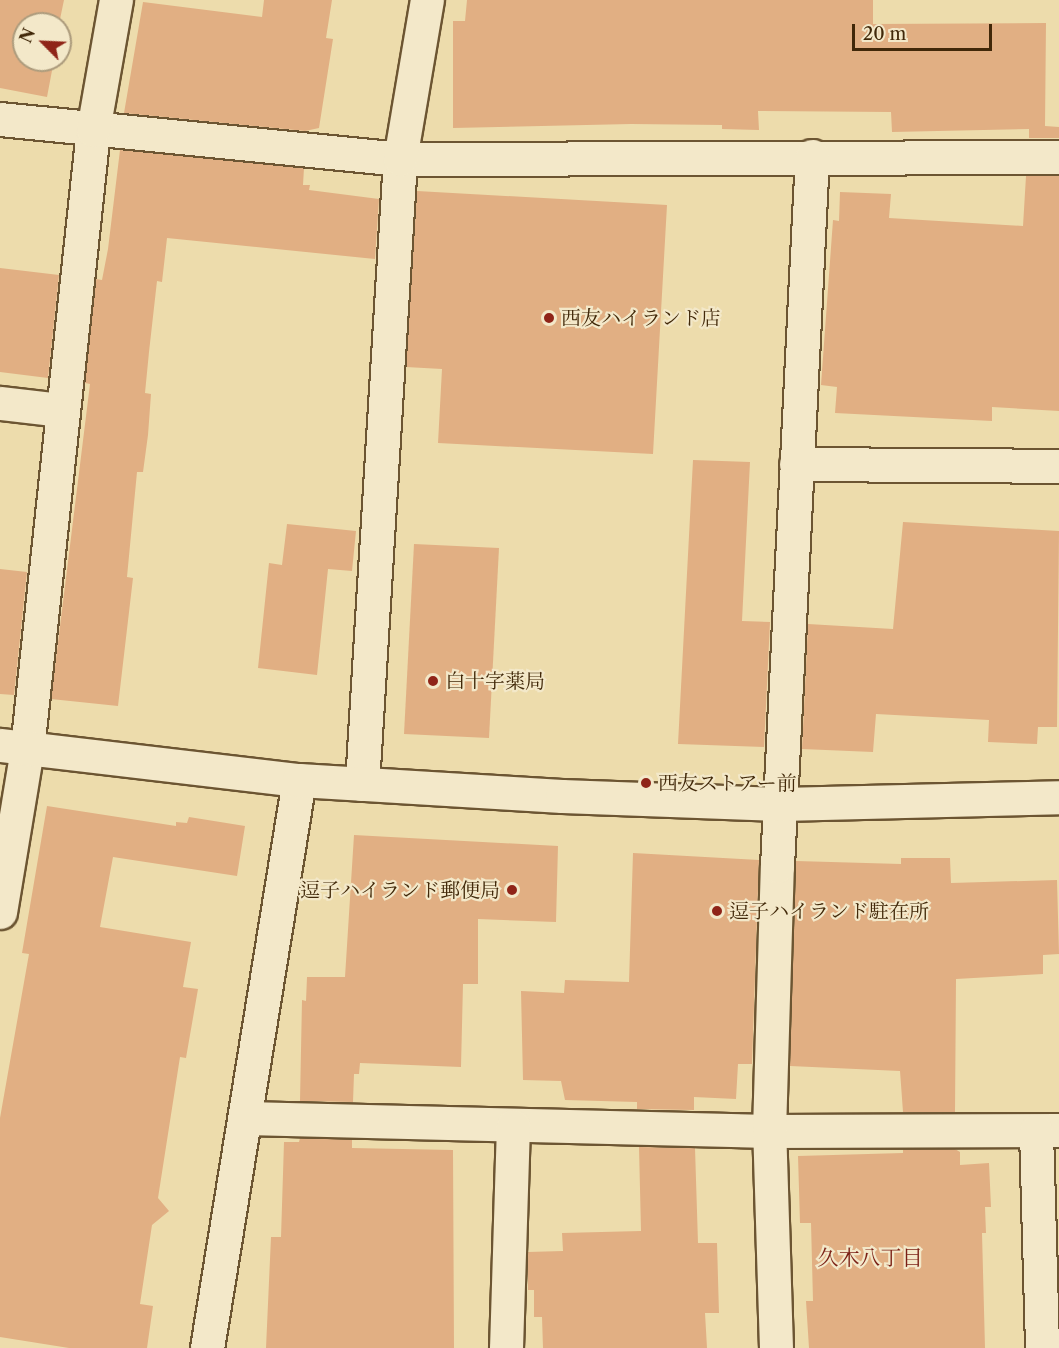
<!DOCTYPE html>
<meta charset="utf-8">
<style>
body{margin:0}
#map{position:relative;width:1059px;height:1348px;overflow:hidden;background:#eddcac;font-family:"Libre Caslon Text","Noto Serif JP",serif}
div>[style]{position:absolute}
.building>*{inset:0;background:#e1af83}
.roads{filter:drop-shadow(2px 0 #6c5532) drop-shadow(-2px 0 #6c5532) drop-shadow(0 2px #6c5532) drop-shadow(0 -2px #6c5532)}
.street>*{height:33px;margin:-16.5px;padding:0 16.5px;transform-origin:16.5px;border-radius:16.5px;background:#f3e8c9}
.secondary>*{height:33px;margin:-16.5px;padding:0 16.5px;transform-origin:16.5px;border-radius:16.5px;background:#f3e8c9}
.dots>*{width:16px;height:16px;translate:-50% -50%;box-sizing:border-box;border:3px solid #f3e8c9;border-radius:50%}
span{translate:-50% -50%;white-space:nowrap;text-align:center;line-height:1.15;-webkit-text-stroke:4.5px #f3e8c9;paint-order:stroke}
.poi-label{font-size:20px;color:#412809}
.left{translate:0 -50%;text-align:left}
.right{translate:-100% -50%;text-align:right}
.neighbourhood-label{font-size:21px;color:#7a1f14}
.north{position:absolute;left:12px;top:12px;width:60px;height:60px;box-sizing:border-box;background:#f3e8c9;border:2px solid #ac9b7c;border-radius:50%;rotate:294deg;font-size:16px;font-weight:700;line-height:24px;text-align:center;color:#412809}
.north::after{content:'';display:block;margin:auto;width:21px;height:27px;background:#8f2418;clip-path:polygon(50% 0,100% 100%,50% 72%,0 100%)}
.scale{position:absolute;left:852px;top:24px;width:140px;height:27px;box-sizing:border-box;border:3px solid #412809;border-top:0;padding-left:8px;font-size:18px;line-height:21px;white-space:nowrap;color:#412809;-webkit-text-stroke:4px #f3e8c9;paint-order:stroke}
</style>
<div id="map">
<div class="building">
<div style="clip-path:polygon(0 0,64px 0,59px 24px,24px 24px,24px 60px,54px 60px,47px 97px,0 88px)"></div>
<div style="clip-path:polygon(264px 0,332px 0,326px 38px,333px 39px,319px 128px,305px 131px,124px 113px,143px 2px,262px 17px)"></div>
<div style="clip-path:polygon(467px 0,873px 0,873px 24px,1046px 23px,1045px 126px,1059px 127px,1059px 138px,1029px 138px,1029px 129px,892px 132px,891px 112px,758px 111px,759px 130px,722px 129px,722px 125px,631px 124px,453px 128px,453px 21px,465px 21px)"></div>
<div style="clip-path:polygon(120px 150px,304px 168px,303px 185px,310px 185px,309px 190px,379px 199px,375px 259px,167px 238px,162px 282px,157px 281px,149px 352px,145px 393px,151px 394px,148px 435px,143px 472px,137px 472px,127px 577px,133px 578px,118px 706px,51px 699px,90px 384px,85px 383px,96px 279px,102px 280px,108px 249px)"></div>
<div style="clip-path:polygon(1026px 176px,1059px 176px,1059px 411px,992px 407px,992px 421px,835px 413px,837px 387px,821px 385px,833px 220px,839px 221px,840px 192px,891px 194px,889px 218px,1023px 226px)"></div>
<div style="clip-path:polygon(417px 191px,667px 205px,653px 454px,438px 443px,442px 369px,406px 367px)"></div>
<div style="clip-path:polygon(0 268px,59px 275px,48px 378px,0 372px)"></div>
<div style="clip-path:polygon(693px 460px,750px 462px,742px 621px,770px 622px,764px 747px,678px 744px)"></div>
<div style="clip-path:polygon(903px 522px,1059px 531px,1057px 727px,1038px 727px,1037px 744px,988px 742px,989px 720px,876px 714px,873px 752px,802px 749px,808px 624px,893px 629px)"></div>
<div style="clip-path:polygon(287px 524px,356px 531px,352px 571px,328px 569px,317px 675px,258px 668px,269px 563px,282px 565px)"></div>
<div style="clip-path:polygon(414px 544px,499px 548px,489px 738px,404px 734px)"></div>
<div style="clip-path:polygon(0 569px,27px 572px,14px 695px,0 694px)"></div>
<div style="clip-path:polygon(47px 806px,176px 826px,176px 822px,187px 823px,189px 817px,245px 826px,237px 876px,113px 857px,100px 927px,191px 942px,183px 987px,198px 989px,186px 1058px,180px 1057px,158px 1198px,169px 1211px,152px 1225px,140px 1304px,153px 1306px,147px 1348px,69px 1348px,0 1337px,0 1118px,29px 954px,22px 953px)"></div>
<div style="clip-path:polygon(354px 835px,558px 846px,556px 922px,478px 919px,478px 984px,463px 984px,461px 1067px,360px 1063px,359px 1074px,354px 1074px,353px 1102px,300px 1101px,302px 1000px,306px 1001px,307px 977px,345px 977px)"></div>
<div style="clip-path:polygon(633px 853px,759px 860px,752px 1064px,738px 1064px,736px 1099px,694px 1097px,694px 1110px,637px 1109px,637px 1102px,565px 1100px,561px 1081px,523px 1080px,521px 991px,564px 993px,565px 980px,629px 982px)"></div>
<div style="clip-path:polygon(901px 858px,950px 858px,951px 883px,1057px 880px,1059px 954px,1043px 955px,1043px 974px,956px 979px,955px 1112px,903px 1112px,900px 1071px,790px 1066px,796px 861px,901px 864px)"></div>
<div style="clip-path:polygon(300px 1138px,352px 1139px,352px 1148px,453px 1150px,454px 1348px,266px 1348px,271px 1237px,281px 1237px,284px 1142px,299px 1142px)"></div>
<div style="clip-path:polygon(639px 1147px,695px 1148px,698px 1243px,717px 1243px,719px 1313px,705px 1313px,707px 1348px,543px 1348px,542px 1317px,534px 1317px,534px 1290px,528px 1290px,528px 1252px,563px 1251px,562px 1233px,641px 1231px)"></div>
<div style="clip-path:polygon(903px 1149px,955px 1149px,960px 1152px,960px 1165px,989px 1163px,991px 1207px,985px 1207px,986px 1233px,982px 1233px,985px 1348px,809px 1348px,806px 1301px,813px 1301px,811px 1223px,800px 1223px,798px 1156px,903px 1153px)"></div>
</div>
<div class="roads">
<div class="street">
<div style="left:0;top:119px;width:402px;rotate:5.7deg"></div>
<div style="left:400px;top:159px;width:659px;rotate:-0.17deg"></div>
<div style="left:0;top:403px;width:61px;rotate:6.5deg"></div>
<div style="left:796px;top:464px;width:263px;rotate:0.4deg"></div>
<div style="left:362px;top:784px;width:626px;rotate:-86.52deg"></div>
<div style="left:400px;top:159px;width:161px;rotate:-80.4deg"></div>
<div style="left:0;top:912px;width:165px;rotate:-80.6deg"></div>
<div style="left:27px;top:749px;width:623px;rotate:-83.91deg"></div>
<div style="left:93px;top:130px;width:132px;rotate:-80deg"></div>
<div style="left:246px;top:1118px;width:523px;rotate:1.42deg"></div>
<div style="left:769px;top:1131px;width:290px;rotate:-0.2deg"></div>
<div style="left:1036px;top:1131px;width:217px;rotate:88.4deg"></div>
<div style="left:207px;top:1348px;width:575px;rotate:-80.8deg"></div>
<div style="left:506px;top:1348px;width:222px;rotate:-88.2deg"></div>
<div style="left:776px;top:1348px;width:217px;rotate:-91.8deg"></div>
<div style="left:769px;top:1131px;width:265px;rotate:-88.3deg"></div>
<div style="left:777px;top:866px;width:711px;rotate:-87.18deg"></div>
</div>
<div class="secondary">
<div style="left:0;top:745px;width:301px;rotate:6.7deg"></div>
<div style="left:299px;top:780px;width:263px;rotate:3.5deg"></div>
<div style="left:562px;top:796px;width:217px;rotate:2.1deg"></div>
<div style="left:779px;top:804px;width:280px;rotate:-1.4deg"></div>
</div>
</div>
<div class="dots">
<div style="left:549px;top:318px;background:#8f2418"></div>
<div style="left:433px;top:681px;background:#8f2418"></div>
<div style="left:646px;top:783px;background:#8f2418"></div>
<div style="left:512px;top:890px;background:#8f2418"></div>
<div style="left:717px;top:911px;background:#8f2418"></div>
</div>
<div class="poi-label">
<span class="left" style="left:561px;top:318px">西友ハイランド店</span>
<span class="left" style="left:445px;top:681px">白十字薬局</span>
<span class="left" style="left:658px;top:783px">西友ストアー前</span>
<span class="right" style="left:500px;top:890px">逗子ハイランド郵便局</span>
<span class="left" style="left:729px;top:911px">逗子ハイランド駐在所</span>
</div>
<div class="neighbourhood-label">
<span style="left:870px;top:1258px">久木八丁目</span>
</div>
<div class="north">N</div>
<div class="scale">20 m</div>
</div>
